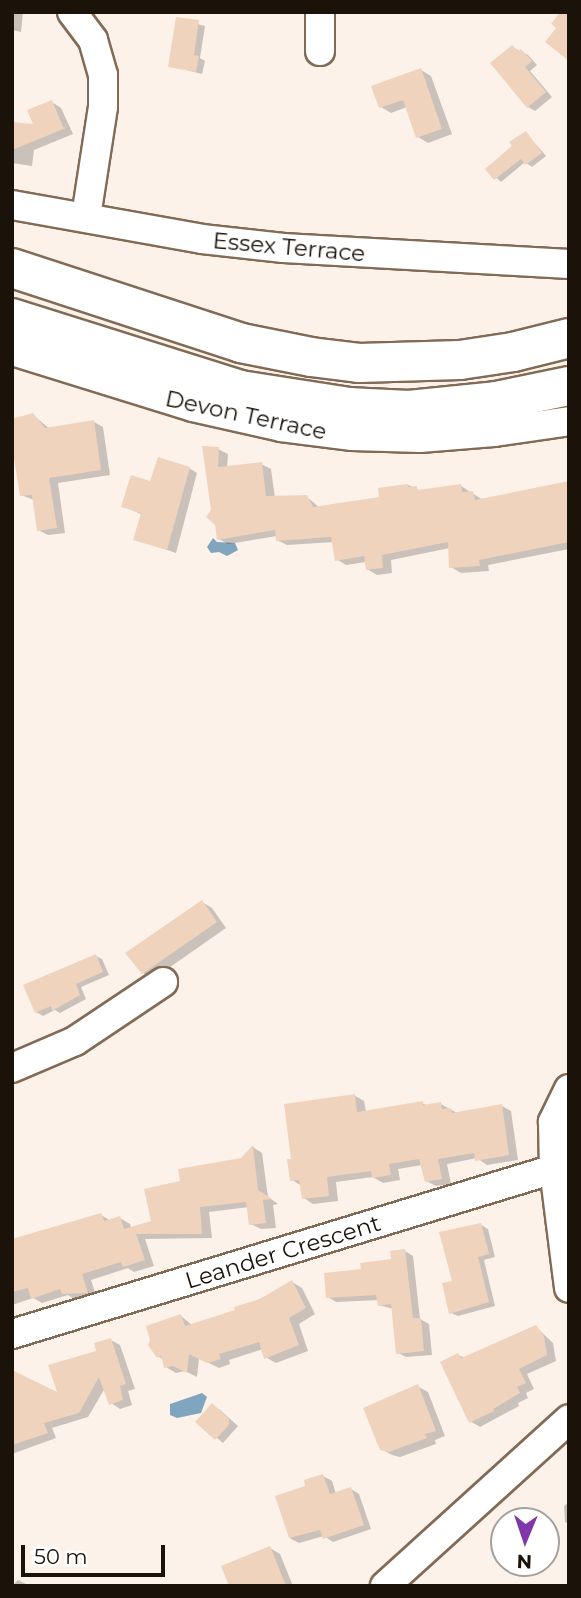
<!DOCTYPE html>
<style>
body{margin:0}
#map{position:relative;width:581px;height:1598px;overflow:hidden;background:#fdf2e9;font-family:Montserrat,sans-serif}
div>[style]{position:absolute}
.water>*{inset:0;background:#7fa6be}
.shadow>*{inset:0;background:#0003}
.building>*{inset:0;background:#efd3bd}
.roads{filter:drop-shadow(2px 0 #826b56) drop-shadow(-2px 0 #826b56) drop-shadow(0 2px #826b56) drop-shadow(0 -2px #826b56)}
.minor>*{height:28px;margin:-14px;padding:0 14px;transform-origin:14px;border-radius:14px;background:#fff}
.highway>*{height:38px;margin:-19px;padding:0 19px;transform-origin:19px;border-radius:19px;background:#fff}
span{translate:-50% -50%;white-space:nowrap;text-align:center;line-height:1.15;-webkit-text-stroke:6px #fff;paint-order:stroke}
.street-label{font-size:23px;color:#1b120a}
.frame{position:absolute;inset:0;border:14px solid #1b120a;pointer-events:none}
.north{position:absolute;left:490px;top:1507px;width:70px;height:70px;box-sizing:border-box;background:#fff;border:2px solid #a4a09d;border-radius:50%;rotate:182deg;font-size:19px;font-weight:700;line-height:28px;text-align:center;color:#1b120a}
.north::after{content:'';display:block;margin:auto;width:24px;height:32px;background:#7f37aa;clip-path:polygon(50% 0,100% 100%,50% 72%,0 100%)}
.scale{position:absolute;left:21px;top:1545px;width:144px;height:32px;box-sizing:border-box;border:4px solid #1b120a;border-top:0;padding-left:9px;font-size:21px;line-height:24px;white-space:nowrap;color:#1b120a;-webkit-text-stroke:5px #fff;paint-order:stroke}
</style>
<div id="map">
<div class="water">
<div style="clip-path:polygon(213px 538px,217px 542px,235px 543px,238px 550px,227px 556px,219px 552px,211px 553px,207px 547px)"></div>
<div style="clip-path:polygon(202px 1393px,207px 1397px,201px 1413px,177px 1418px,170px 1415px,170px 1404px)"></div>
</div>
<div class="shadow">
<div style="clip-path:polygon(12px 12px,23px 12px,21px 32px,12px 30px)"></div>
<div style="clip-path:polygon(177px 19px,205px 26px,200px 58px,205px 61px,202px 74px,170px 66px)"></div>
<div style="clip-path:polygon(512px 47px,528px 55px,537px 65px,530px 71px,552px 97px,535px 111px,528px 107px)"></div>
<div style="clip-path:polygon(421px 70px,431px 76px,452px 134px,428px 143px,418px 137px,407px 107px,391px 113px,381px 107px)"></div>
<div style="clip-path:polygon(52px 102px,61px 108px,73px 134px,34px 150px,32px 166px,12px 163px,12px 123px,36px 126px)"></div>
<div style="clip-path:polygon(526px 133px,546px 156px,532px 167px,525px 162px,501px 182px,487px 169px)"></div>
<div style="clip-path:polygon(33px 415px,50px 429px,94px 422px,103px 427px,110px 475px,58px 483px,65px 533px,48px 535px,38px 530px,34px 500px,21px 495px)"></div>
<div style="clip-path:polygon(218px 449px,228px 454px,227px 468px,261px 464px,271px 469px,275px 498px,307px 497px,320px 508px,381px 498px,408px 485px,421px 491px,461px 486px,483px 500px,569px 482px,569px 549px,488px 565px,489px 571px,461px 573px,451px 567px,450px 548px,391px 560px,392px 573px,377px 575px,367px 569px,366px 562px,346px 565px,336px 559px,334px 542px,287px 545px,277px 540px,277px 536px,228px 544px,219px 539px,213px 510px)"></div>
<div style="clip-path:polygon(189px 468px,197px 473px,176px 553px,135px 539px,143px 515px,123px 506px,151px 483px)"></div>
<div style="clip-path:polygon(202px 902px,212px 908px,226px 928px,153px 979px,143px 973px)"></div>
<div style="clip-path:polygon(96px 956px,102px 959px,109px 975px,81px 987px,86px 999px,60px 1013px,55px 1010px,43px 1016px,36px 1012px)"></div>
<div style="clip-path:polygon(354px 1095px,364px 1101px,366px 1112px,422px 1103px,428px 1106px,441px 1104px,457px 1113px,502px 1106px,511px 1111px,518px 1160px,487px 1165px,477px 1158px,447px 1164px,451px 1184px,436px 1186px,426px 1181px,422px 1165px,398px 1169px,400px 1180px,383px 1183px,373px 1177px,336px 1182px,338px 1201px,313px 1204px,304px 1198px,302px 1186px,292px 1180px)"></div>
<div style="clip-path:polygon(253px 1147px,262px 1153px,268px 1197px,278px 1204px,273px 1205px,276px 1228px,261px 1229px,251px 1224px,249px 1207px,209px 1212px,212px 1238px,145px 1239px,154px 1266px,134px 1272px,128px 1268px,91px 1280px,97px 1298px,74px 1299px,68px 1295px,42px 1303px,33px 1298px,12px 1305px,12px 1241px,101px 1215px,111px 1221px,120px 1218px,130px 1224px,131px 1228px,153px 1222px,182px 1183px,242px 1160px)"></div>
<div style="clip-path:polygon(481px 1225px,488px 1229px,495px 1257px,484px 1260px,495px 1306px,458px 1316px,451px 1313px,454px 1282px)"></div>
<div style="clip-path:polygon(405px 1251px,413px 1256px,420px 1319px,429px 1324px,432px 1355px,406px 1357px,398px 1353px,393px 1309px,379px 1305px,379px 1300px,336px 1302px,328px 1297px,363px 1271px,393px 1261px)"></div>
<div style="clip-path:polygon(292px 1282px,302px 1288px,315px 1314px,299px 1324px,308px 1351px,276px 1363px,265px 1357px,263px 1349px,229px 1360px,230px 1364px,219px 1368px,199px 1358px,197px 1377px,185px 1371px,176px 1373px,166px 1367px,164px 1360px,158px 1356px,181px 1316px,192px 1325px,237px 1311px)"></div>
<div style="clip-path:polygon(536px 1327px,553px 1343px,556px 1361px,527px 1374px,534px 1389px,526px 1393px,528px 1398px,518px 1403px,519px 1406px,480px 1427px,470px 1421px,458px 1355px,465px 1358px)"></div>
<div style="clip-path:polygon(111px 1340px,120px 1345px,135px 1389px,128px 1391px,132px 1405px,120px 1409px,111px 1403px,105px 1388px,88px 1417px,52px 1428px,56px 1438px,12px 1454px,12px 1372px,59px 1395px)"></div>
<div style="clip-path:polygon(417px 1386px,428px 1392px,445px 1436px,435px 1440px,436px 1444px,400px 1457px,392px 1455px,381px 1449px)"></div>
<div style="clip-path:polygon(219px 1409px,238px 1426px,223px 1443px,198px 1422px)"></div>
<div style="clip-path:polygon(323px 1476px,332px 1481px,336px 1494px,351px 1489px,359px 1494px,371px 1529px,333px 1542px,324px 1536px,299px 1543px,291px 1539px,277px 1497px,307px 1487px)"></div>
<div style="clip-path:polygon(569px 1502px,569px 1524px,565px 1522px,564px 1506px)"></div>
<div style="clip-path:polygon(270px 1548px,280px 1554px,293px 1586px,231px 1586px)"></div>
<div style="clip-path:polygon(18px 1580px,28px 1585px,28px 1586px,12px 1586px)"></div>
</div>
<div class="building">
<div style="clip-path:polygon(560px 12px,569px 12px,569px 61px,545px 42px,556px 28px,551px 24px)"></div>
<div style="clip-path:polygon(176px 17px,199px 20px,194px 55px,199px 56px,196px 72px,168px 67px)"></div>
<div style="clip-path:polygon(512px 45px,518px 51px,521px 49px,532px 61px,525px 67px,546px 92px,527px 108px,490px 63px)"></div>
<div style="clip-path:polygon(421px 68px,442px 129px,416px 138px,403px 100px,379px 108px,371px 86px)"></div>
<div style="clip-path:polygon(52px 100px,63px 127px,66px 128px,12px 150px,12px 122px,33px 124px,27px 110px)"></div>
<div style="clip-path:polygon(526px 131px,542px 153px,525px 165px,521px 159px,494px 180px,485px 169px,512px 146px,509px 142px)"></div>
<div style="clip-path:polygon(33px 413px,45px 428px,94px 420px,101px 470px,49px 478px,57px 528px,37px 531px,32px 495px,20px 496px,12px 445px,12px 419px)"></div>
<div style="clip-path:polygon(202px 446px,219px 447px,218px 467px,262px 462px,266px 496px,307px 495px,313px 507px,379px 497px,378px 488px,408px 484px,409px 487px,417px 486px,417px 490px,461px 484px,462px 492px,473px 491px,475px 500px,569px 481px,569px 542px,479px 560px,480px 566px,449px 568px,448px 542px,382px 555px,383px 568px,366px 570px,364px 556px,335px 561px,331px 537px,276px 541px,275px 530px,217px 540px,215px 525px,206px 517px,211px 510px)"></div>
<div style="clip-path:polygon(158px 457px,190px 467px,167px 550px,133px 540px,141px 513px,121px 507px,131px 475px,150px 481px)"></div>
<div style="clip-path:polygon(202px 900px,217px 922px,142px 974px,125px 953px)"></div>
<div style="clip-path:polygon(96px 954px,103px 972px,76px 984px,80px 995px,52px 1011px,51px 1006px,35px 1013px,23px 985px)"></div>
<div style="clip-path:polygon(355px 1094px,357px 1112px,423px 1101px,423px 1105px,441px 1102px,442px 1109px,451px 1108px,452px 1113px,502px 1104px,509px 1155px,475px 1161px,474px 1153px,438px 1159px,442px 1179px,425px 1182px,419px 1159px,389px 1164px,391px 1175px,372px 1178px,371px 1171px,327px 1177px,329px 1196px,302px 1199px,299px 1180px,290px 1181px,287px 1159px,291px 1159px,284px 1104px)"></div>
<div style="clip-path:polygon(253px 1145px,258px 1190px,272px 1199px,263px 1200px,266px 1223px,249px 1225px,246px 1202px,200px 1207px,202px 1234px,136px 1234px,145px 1260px,123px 1267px,121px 1262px,82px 1274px,88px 1293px,62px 1294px,60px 1289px,31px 1299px,28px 1288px,12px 1292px,12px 1239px,101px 1213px,104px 1221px,120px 1216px,124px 1229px,151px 1221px,144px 1189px,180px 1181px,178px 1169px,241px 1158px)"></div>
<div style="clip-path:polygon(481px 1223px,489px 1254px,478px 1257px,489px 1302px,449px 1314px,442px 1283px,452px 1281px,439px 1232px)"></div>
<div style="clip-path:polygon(405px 1249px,413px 1318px,421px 1318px,424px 1351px,396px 1354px,391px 1304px,378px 1306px,376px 1295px,326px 1298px,324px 1273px,361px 1269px,360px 1263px,391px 1259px,390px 1251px)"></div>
<div style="clip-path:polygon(292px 1280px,306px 1308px,289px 1318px,299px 1345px,264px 1359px,259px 1342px,219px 1354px,221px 1359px,207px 1363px,189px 1354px,187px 1373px,173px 1366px,164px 1368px,161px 1355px,157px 1358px,148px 1345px,150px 1340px,146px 1326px,181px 1314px,185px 1326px,235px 1310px,234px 1307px,260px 1299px)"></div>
<div style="clip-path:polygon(536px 1325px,544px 1336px,547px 1355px,519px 1369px,526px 1383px,517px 1387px,520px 1393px,493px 1409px,494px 1411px,469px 1423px,440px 1362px,458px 1353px,461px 1358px)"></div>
<div style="clip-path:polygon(111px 1338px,126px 1384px,120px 1386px,123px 1400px,109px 1405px,99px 1377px,79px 1413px,44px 1423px,48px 1433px,12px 1445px,12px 1370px,57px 1392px,48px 1365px,96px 1351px,94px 1343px)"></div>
<div style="clip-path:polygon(418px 1384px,436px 1431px,425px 1434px,427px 1438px,389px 1452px,380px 1450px,363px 1408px)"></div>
<div style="clip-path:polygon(212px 1403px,229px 1419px,229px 1425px,215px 1440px,195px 1422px)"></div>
<div style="clip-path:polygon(323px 1474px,330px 1494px,351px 1487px,364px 1525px,323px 1539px,320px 1530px,289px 1538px,275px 1496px,305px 1486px,304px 1480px)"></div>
<div style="clip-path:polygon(270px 1546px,286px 1586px,229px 1586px,221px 1566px)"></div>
</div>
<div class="roads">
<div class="minor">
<div style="left:72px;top:12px;width:35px;rotate:53deg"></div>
<div style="left:93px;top:40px;width:36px;rotate:74deg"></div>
<div style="left:103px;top:75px;width:32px;rotate:90deg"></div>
<div style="left:103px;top:107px;width:111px;rotate:98.8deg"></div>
<div style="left:320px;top:51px;width:39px;rotate:-90deg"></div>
<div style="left:12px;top:205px;width:193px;rotate:10.1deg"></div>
<div style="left:202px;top:239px;width:82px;rotate:6.3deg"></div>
<div style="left:284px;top:248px;width:285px;rotate:3.2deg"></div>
<div style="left:12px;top:351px;width:189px;rotate:17.2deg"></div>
<div style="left:193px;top:407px;width:90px;rotate:12.8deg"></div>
<div style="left:281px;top:427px;width:72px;rotate:7.2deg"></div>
<div style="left:352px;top:436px;width:68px;rotate:1.7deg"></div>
<div style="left:420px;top:438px;width:74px;rotate:-4.6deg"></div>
<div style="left:494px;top:432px;width:76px;rotate:-8.3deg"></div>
<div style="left:12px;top:1068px;width:69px;rotate:-23.2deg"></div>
<div style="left:75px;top:1041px;width:106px;rotate:-33.8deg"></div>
<div style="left:569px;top:1089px;width:37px;rotate:116deg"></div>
<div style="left:553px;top:1122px;width:47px;rotate:88.8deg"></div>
<div style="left:554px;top:1169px;width:120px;rotate:82.8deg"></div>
<div style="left:12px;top:1334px;width:567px;rotate:-16.93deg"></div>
<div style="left:385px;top:1586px;width:248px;rotate:-42.2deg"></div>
</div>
<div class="highway">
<div style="left:12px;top:268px;width:241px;rotate:18.1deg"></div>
<div style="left:241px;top:343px;width:71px;rotate:11.3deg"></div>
<div style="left:311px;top:357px;width:48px;rotate:7.1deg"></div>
<div style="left:359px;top:363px;width:101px;rotate:-1.7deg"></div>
<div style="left:460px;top:360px;width:54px;rotate:-8.6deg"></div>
<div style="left:513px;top:352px;width:58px;rotate:-14deg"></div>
<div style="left:12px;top:318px;width:239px;rotate:17.5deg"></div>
<div style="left:240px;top:390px;width:109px;rotate:8.9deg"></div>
<div style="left:348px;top:407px;width:61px;rotate:2.8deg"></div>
<div style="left:409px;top:410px;width:87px;rotate:-5.9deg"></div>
<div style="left:496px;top:401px;width:75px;rotate:-11.6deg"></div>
</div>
</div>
<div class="street-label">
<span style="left:289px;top:247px;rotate:5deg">Essex Terrace</span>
<span style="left:246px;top:415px;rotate:12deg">Devon Terrace</span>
<span style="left:283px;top:1252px;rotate:-17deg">Leander Crescent</span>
</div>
<div class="frame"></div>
<div class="north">N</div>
<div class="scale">50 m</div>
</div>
